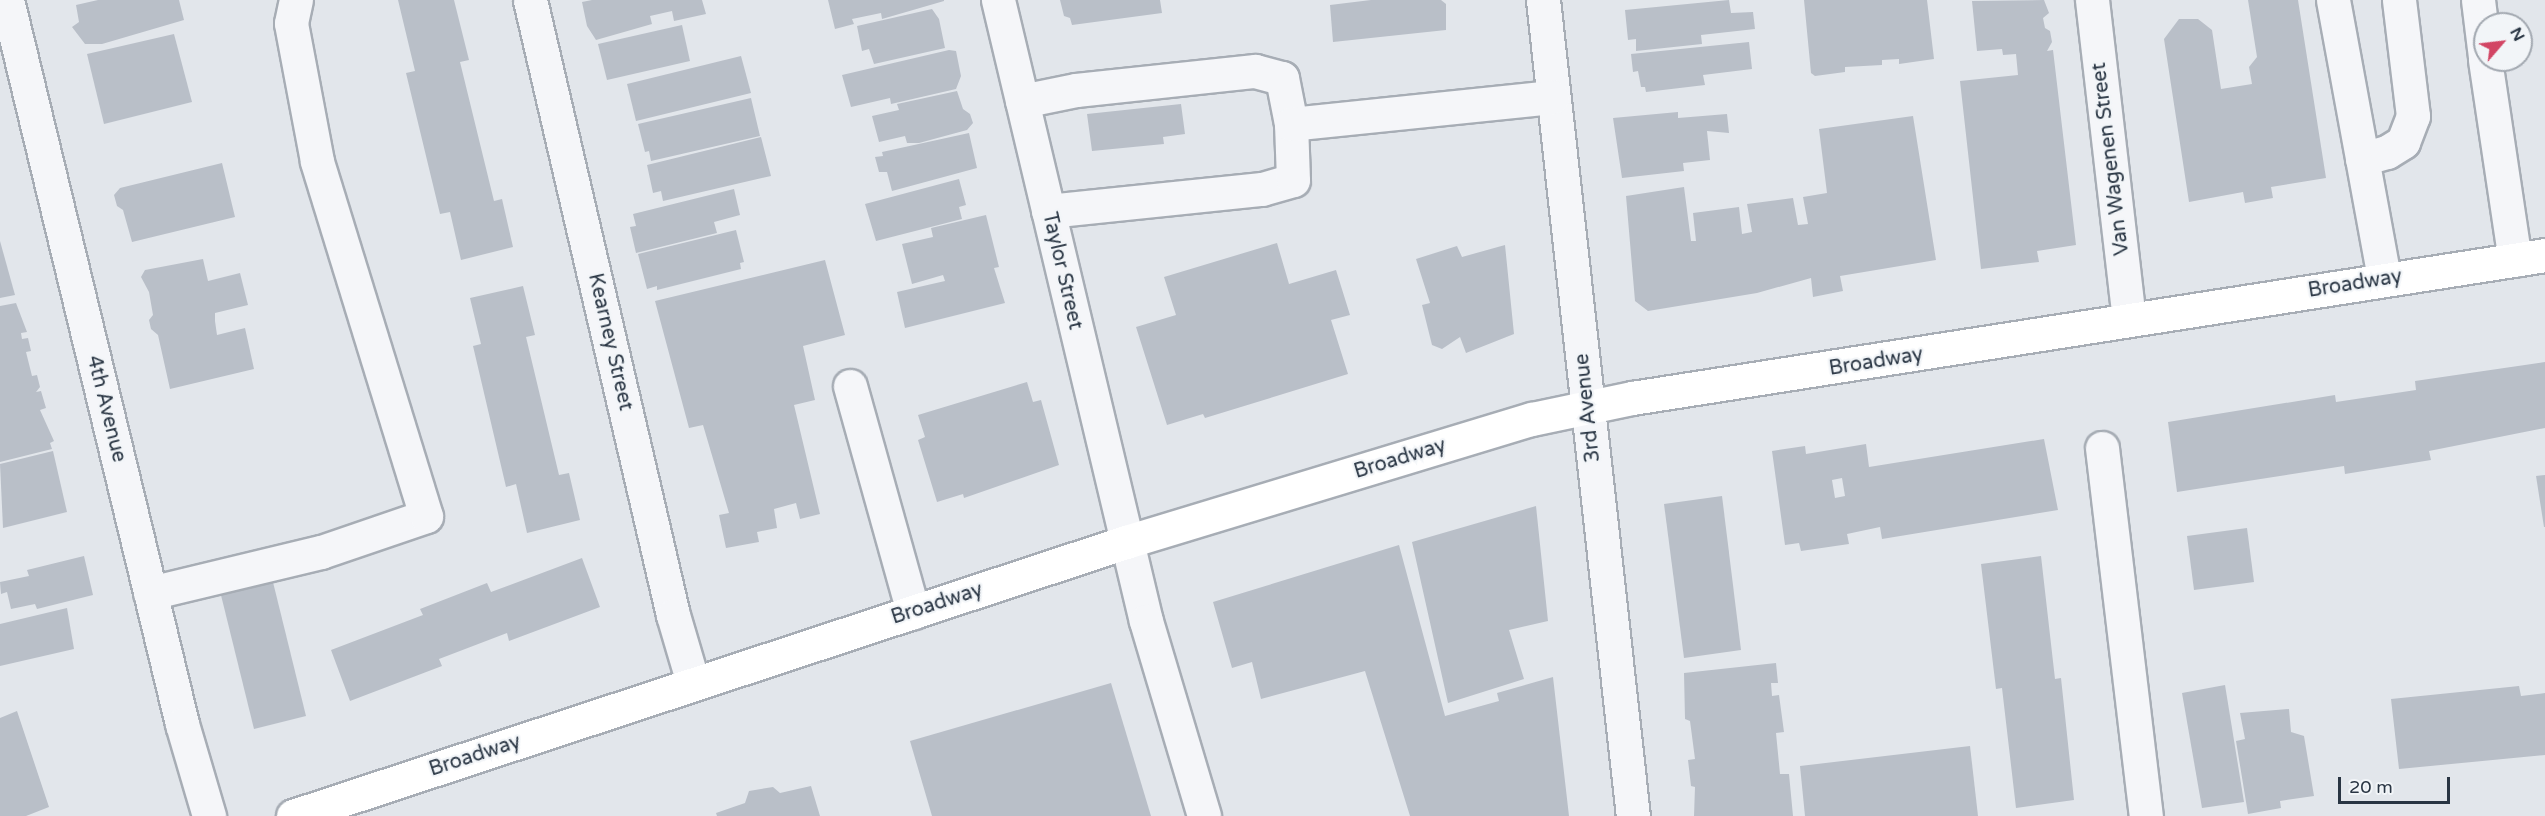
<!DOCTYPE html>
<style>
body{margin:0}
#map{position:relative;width:2545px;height:816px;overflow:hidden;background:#e2e6eb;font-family:"Varela Round",sans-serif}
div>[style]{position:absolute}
.building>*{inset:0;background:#b9bfc8}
.roads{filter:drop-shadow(2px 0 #a7adb5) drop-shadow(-2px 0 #a7adb5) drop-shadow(0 2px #a7adb5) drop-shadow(0 -2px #a7adb5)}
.minor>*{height:33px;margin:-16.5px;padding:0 16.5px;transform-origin:16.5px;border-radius:16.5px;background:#f5f6f9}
.major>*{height:33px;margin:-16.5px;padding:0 16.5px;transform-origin:16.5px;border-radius:16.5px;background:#fff}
span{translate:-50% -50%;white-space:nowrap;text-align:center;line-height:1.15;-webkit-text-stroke:4.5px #f2f5f8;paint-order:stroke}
.street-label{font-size:20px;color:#293543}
.north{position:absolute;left:2473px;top:12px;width:60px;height:60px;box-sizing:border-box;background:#f2f5f8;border:2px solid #a2a8b0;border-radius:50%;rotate:62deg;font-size:16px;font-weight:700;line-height:24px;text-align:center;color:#293543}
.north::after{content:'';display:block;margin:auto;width:21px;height:27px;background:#d24564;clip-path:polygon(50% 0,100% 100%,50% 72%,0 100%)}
.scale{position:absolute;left:2338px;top:777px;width:112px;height:27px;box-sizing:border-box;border:3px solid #293543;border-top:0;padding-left:8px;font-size:18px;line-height:21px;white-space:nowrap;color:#293543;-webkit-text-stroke:4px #f2f5f8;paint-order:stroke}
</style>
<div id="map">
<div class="building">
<div style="clip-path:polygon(98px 0,179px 0,184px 20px,102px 44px,85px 44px,72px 27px,79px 22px,76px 5px)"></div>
<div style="clip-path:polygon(398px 0,454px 0,469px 60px,460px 62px,494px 201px,502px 199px,513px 247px,461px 260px,450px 212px,440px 214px,406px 73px,415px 71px)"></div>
<div style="clip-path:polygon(592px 0,702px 0,706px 14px,674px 21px,672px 11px,650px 16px,652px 24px,596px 40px,587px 26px,582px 2px)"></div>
<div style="clip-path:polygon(828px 0,944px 0,944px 1px,882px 19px,881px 13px,852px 19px,854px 24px,835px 29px)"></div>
<div style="clip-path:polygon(1060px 0,1160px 0,1162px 13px,1072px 25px,1070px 18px,1064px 16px)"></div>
<div style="clip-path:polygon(1371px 0,1441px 0,1446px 4px,1446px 30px,1333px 42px,1330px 5px)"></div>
<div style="clip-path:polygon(1729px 0,1731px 13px,1753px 12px,1755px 29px,1701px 35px,1702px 44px,1636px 51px,1636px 39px,1628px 40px,1625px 10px)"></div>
<div style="clip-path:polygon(1804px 0,1927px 0,1934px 59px,1899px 64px,1899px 59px,1882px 60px,1882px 65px,1845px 67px,1845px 72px,1815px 76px,1811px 73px)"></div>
<div style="clip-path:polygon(2044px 0,2049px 13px,2043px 18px,2045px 28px,2050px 31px,2052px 42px,2047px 51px,2053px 50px,2076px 245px,2037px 251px,2039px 262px,1981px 269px,1960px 81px,2018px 75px,2016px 54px,2003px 55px,2002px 49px,1977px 51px,1972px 1px)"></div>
<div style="clip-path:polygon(2248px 0,2298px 0,2326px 178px,2271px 187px,2273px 198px,2245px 203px,2243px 192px,2189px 202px,2164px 39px,2179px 19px,2198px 19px,2212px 30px,2221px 89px,2252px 84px,2249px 67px,2257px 57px)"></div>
<div style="clip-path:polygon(932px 9px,939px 19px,945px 48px,874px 64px,869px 49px,862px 51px,857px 26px)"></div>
<div style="clip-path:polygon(682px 25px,690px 61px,607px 80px,598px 44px)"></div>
<div style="clip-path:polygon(174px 34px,192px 102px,104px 124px,87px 54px)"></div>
<div style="clip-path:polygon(1749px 42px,1752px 69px,1703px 75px,1705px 85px,1646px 92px,1645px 87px,1641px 87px,1638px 71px,1633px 72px,1631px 54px)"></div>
<div style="clip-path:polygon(949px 50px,956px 51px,961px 76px,956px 89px,891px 104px,890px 98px,851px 107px,842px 75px)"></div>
<div style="clip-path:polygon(741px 56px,751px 93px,636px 121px,627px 84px)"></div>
<div style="clip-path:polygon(957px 91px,963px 109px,970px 114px,973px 123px,967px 130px,919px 143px,907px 143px,905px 136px,879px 142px,872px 116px,899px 110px,897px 104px)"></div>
<div style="clip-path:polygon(751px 98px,760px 136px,651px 161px,649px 151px,645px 152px,638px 124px)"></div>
<div style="clip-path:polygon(1181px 104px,1185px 134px,1163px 137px,1164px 144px,1092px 151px,1087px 114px)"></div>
<div style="clip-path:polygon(1678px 112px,1678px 118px,1727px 114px,1729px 133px,1707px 131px,1710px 160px,1683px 163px,1684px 171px,1622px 178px,1613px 118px)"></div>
<div style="clip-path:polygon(1913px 116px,1936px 260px,1840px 276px,1843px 291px,1813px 297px,1811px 278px,1757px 293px,1648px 311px,1635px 301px,1626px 196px,1684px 187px,1691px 241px,1696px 241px,1693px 213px,1739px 207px,1742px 234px,1752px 232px,1747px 204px,1793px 198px,1798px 225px,1808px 224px,1803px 197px,1827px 193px,1819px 129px)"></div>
<div style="clip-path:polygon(969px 133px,977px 168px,892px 191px,887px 172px,879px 172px,875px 157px,883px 156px,882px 152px)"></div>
<div style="clip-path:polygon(761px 137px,771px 176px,663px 201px,661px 191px,653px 193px,647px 165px)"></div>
<div style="clip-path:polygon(222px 163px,235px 217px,132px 242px,123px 210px,117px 206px,114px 195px,120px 188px)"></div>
<div style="clip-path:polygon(959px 179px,966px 205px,959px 207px,962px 219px,876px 241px,865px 204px)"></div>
<div style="clip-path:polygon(734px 189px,740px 215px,714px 222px,717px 233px,636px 253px,630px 227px,636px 226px,633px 214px)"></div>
<div style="clip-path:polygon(986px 215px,999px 267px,994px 268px,1005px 303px,905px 328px,897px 292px,945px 281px,943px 275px,912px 284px,902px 244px,933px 237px,931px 228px)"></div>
<div style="clip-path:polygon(736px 230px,744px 262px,740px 263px,741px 269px,657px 290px,657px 286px,647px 289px,638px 254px)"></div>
<div style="clip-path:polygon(0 241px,15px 295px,0 298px)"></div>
<div style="clip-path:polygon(1277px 243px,1289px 284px,1336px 270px,1350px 315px,1331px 320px,1348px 374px,1205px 418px,1203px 414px,1167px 425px,1136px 327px,1176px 315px,1164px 277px)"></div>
<div style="clip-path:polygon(1505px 245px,1514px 334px,1466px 353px,1460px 337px,1442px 349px,1432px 345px,1422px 305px,1430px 303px,1416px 259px,1457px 246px,1462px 257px)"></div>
<div style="clip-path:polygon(203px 259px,208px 281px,240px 273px,248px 305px,215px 313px,215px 321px,217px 335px,245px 328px,254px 369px,170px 389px,158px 335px,151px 329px,149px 320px,153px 315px,149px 292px,141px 277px,145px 270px)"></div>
<div style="clip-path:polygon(825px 260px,845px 335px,803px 346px,815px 400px,794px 405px,820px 514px,800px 519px,796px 503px,774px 509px,777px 528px,757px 532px,759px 542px,726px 548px,719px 515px,729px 513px,703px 425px,689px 428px,655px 301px)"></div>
<div style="clip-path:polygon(523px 286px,535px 335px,526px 337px,559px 475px,569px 473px,580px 520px,527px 533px,516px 484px,506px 487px,473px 346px,481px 344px,470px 298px)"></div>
<div style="clip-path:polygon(16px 303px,27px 332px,21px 333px,22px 339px,28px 338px,31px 351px,26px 352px,32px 376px,37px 375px,40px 387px,36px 392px,41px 391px,46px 408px,40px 410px,54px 441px,50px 443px,52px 449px,0 462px,0 306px)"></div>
<div style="clip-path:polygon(2545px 362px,2545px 428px,2429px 451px,2431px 460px,2345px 474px,2344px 466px,2177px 492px,2168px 422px,2335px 395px,2336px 402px,2416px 390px,2415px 381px)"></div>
<div style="clip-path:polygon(1027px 382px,1033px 402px,1041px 400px,1059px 465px,964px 498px,963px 494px,937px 502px,918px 440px,925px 437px,918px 415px)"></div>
<div style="clip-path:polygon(evenodd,2044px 439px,2058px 510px,1882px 539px,1880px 527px,1847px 534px,1849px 544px,1801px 551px,1799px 543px,1785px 545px,1772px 451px,1805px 446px,1806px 454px,1866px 444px,1869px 467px,2044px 439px,1842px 478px,1845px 496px,1835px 498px,1832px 480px,1842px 478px)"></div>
<div style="clip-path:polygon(53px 451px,67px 512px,3px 528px,0 464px)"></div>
<div style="clip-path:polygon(2545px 475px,2545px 527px,2544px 527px,2536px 476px)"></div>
<div style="clip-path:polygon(1722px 496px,1741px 650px,1684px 658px,1664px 504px)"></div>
<div style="clip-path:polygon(1536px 506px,1548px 621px,1509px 630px,1524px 679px,1448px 703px,1412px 542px)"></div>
<div style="clip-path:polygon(2247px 528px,2254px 582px,2194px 590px,2187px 536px)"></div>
<div style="clip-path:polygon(1399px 545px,1445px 716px,1499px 701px,1497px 693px,1553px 677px,1569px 816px,1410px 816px,1365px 671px,1261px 699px,1252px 662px,1232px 668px,1213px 602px)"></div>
<div style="clip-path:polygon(84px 556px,93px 595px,37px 609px,35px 604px,11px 609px,7px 592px,1px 594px,0 582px,29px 576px,27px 570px)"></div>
<div style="clip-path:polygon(2041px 556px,2055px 679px,2061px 678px,2074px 800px,2016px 808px,2002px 688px,1996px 689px,1981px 564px)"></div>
<div style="clip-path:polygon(582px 558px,600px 607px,509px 641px,507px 633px,439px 659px,442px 666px,350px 701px,331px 650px,423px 615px,420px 609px,487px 583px,491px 592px)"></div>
<div style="clip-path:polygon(271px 574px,306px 716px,254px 729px,219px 587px)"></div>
<div style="clip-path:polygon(67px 608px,74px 649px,0 666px,0 624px)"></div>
<div style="clip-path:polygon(1776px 663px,1778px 683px,1771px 683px,1772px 696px,1779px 695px,1784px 732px,1776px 733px,1780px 774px,1789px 774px,1793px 816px,1694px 816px,1695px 787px,1691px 786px,1688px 760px,1695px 759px,1690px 721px,1685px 719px,1684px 673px)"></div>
<div style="clip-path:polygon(1111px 683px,1151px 816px,932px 816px,910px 741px)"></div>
<div style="clip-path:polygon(2225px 685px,2244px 802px,2202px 808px,2182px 693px)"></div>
<div style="clip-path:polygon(2519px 686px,2521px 696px,2545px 693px,2545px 755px,2399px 769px,2391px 699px)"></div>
<div style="clip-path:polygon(2289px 709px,2291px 732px,2304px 736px,2314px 796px,2280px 801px,2281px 808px,2248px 814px,2236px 741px,2245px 739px,2240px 713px)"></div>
<div style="clip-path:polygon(17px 711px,49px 807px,26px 816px,0 816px,0 718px)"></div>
<div style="clip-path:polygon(1970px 746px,1978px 816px,1805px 816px,1800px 766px)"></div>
<div style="clip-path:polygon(811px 786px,820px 816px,717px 816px,716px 813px,745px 803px,749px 791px,773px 787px,780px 793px)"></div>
</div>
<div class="roads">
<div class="minor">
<div style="left:7px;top:0;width:745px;rotate:76.41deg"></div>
<div style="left:182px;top:724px;width:96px;rotate:73.6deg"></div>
<div style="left:530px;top:0;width:631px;rotate:76.91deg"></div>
<div style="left:673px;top:615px;width:71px;rotate:73.6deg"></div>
<div style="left:998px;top:0;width:638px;rotate:76.6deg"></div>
<div style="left:1146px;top:621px;width:203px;rotate:73.4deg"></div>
<div style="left:1543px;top:0;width:821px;rotate:83.71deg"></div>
<div style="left:2092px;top:0;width:321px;rotate:83.4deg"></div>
<div style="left:2333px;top:0;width:284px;rotate:79.6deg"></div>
<div style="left:2478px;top:0;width:57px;rotate:83deg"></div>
<div style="left:2485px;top:60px;width:202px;rotate:81.5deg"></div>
<div style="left:1022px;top:101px;width:55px;rotate:-11.5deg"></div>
<div style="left:1076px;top:90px;width:180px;rotate:-6.1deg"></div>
<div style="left:1255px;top:71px;width:28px;rotate:15deg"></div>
<div style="left:1282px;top:78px;width:47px;rotate:78.9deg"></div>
<div style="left:2362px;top:159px;width:26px;rotate:-16deg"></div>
<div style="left:2387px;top:152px;width:19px;rotate:-32deg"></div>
<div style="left:2403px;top:142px;width:28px;rotate:-69deg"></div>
<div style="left:2413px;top:116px;width:117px;rotate:-96.9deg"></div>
<div style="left:1048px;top:211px;width:215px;rotate:-5.9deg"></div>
<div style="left:1262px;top:189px;width:32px;rotate:-16deg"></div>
<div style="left:1293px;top:180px;width:56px;rotate:-92deg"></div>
<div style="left:1291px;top:124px;width:263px;rotate:-5.9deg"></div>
<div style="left:850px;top:386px;width:235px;rotate:74.4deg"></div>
<div style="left:2102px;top:448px;width:371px;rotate:83.2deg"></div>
<div style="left:150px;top:593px;width:176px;rotate:-13.5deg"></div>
<div style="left:321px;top:552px;width:111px;rotate:-18.9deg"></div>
<div style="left:426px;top:516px;width:371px;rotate:-107.1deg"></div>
<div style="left:317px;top:161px;width:140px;rotate:-100.7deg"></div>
<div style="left:291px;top:23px;width:24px;rotate:-78deg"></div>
</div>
<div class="major">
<div style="left:293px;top:816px;width:877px;rotate:-18.21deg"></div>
<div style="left:1126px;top:542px;width:424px;rotate:-16.9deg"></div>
<div style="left:1532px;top:419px;width:102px;rotate:-11.9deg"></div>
<div style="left:1632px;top:398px;width:924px;rotate:-8.9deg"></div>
</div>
</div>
<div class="street-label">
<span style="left:2111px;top:159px;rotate:-97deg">Van Wagenen Street</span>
<span style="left:1062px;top:271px;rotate:77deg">Taylor Street</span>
<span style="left:2355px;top:284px;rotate:-9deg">Broadway</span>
<span style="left:610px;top:342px;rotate:77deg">Kearney Street</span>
<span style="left:1876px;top:362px;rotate:-9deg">Broadway</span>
<span style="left:1588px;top:408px;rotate:-96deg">3rd Avenue</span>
<span style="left:106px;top:409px;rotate:76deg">4th Avenue</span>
<span style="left:1400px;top:459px;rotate:-17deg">Broadway</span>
<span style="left:937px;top:604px;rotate:-18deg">Broadway</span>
<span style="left:475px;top:756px;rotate:-18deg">Broadway</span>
</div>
<div class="north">N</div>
<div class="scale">20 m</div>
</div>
